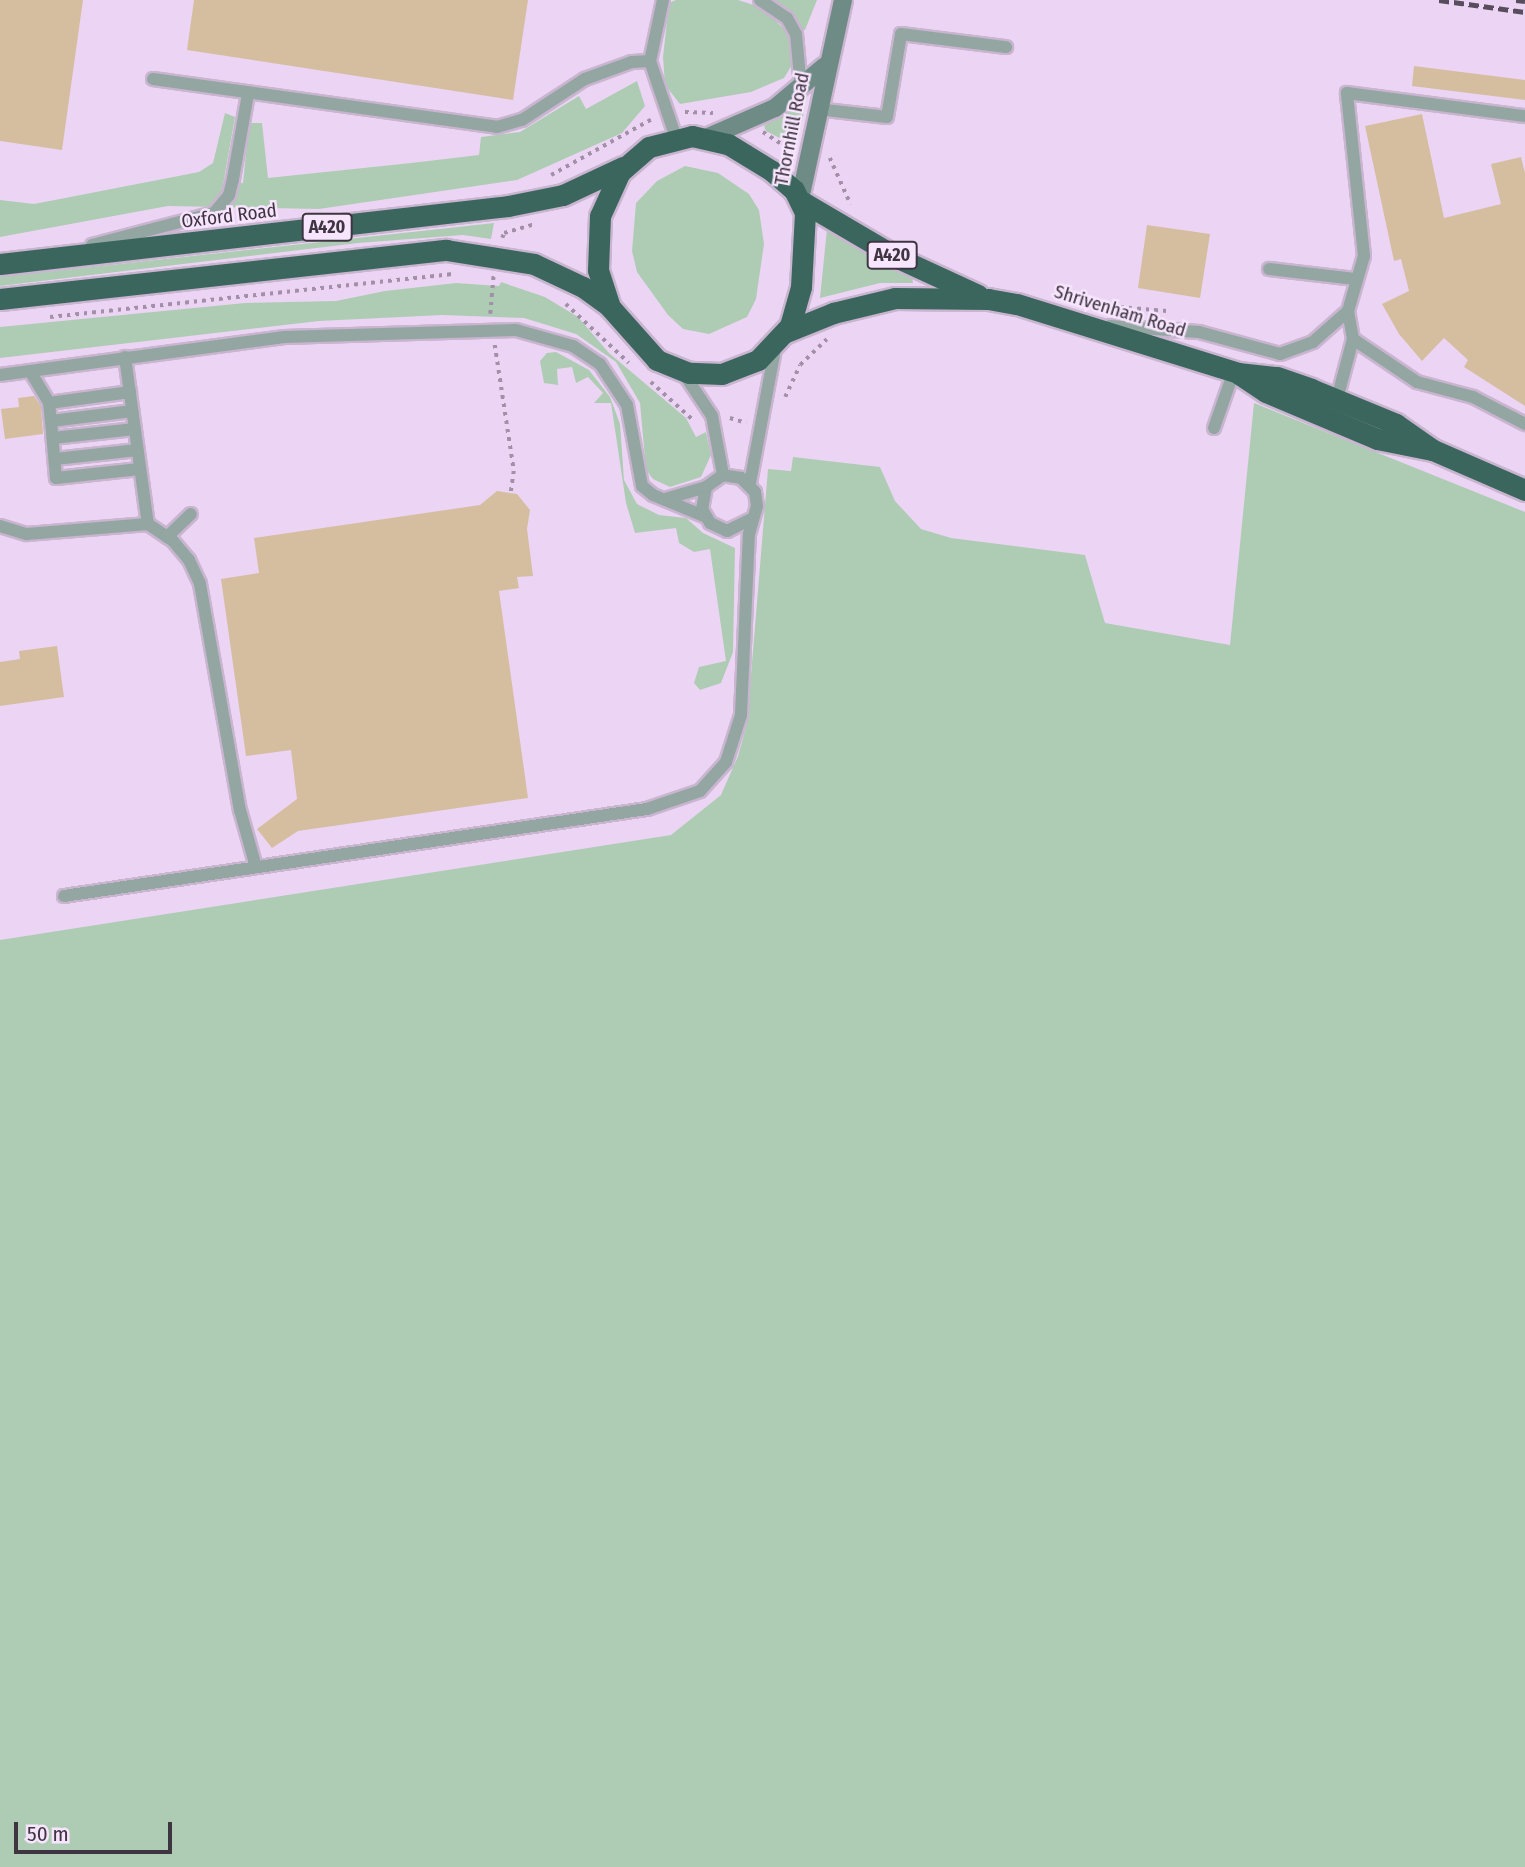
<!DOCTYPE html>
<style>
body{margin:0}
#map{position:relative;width:1525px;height:1867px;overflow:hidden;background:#ecd5f4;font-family:"Fira Sans Condensed",sans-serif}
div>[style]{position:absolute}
.green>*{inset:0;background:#aeccb4}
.building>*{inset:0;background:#d5be9f}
.path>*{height:3.5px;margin-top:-1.75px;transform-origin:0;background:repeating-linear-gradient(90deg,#a190a7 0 3.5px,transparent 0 8.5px)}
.roads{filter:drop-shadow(2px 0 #c9b5d0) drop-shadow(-2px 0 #c9b5d0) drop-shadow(0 2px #c9b5d0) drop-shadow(0 -2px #c9b5d0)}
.lane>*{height:12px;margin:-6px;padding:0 6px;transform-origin:6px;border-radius:6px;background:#93a6a2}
.secondary>*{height:18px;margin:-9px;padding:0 9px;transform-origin:9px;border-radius:9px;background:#6e8b85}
.highway>*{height:21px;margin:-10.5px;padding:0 10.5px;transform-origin:10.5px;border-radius:10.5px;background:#3b665e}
.rail>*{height:5px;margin-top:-2.5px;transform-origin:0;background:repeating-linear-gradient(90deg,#584d5c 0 10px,transparent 0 15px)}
span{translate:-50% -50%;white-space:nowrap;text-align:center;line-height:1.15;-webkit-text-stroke:5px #f7e4fd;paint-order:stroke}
.shield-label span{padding:2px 5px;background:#f7e4fd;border:2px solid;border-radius:5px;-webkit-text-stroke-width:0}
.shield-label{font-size:18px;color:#3e3541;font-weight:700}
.street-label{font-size:19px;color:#3e3541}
.scale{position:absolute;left:14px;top:1822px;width:158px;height:32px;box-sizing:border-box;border:4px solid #3e3541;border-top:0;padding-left:9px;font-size:21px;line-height:24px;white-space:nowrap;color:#3e3541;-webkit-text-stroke:5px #f7e4fd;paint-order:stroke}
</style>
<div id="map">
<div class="green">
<div style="clip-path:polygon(676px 0,738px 0,763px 8px,790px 35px,795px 60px,784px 78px,751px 92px,680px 104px,665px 85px,663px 57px,669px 3px)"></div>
<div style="clip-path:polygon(772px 0,817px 0,805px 30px,787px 26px)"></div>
<div style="clip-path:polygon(637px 81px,645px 106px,622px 133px,517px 180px,319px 209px,168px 206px,0 237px,0 200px,34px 204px,199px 172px,213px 163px,225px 113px,235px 117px,223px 185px,243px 183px,249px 123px,262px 123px,268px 178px,411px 163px,479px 155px,481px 137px,520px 132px,579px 96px,586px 109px)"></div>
<div style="clip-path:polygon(808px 92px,797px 147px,766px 131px,764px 126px)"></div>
<div style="clip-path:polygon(685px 166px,718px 173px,749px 194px,759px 210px,764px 244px,756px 299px,747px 317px,709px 334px,683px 329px,668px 315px,637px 272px,632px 251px,636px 203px,657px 181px)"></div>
<div style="clip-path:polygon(494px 223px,491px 239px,463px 235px,358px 243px,0 286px,0 277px)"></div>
<div style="clip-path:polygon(827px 229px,912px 276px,913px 283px,880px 283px,820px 298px)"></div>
<div style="clip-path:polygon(501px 282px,545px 297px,578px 317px,609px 353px,686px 418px,696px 437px,706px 432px,711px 455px,701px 477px,670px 487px,653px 479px,646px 470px,640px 403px,616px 362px,576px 334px,524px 318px,442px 315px,319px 321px,0 358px,0 327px,245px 303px,336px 301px,385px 291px,456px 283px,499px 286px)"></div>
<div style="clip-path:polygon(556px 352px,589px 370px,610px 397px,620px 424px,624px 480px,637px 504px,659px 515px,686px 518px,703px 533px,735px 548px,733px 652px,721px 683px,700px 690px,694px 683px,699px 667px,726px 661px,710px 549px,694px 552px,679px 543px,676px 528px,635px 533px,626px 503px,611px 403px,594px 403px,603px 393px,588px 377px,576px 383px,572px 367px,557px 369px,558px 385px,544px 383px,540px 361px,547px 353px)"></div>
<div style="clip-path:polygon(1254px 403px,1525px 512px,1525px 1867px,0 1867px,0 940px,671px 835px,721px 795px,738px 756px,747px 723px,768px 469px,791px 471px,793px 457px,880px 467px,895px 501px,921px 529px,951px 538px,1085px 555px,1105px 623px,1230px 645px)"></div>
</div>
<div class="building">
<div style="clip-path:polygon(0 0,83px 0,62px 150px,0 141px)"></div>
<div style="clip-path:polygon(194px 0,528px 0,513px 100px,187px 50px)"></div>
<div style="clip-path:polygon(1414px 66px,1525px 80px,1525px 100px,1412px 86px)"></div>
<div style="clip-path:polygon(1422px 114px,1444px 218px,1501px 204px,1491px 164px,1521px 157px,1525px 173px,1525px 406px,1464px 367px,1468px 360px,1444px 338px,1422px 361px,1399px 334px,1382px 304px,1409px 291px,1401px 259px,1394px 261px,1365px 126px)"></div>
<div style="clip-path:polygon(1147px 225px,1210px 234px,1200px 298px,1138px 288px)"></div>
<div style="clip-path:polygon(34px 396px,41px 406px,43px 434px,5px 439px,1px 409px,19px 407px,18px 398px)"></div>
<div style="clip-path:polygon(497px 491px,517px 494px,530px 510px,527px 529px,533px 576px,517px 577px,519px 588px,499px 591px,528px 798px,298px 831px,272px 848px,257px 829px,297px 799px,291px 750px,246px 756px,221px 579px,259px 573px,254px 538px,480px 505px)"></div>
<div style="clip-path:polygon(57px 646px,64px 697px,0 706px,0 662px,20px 659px,19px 651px)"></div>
</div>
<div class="path">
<div style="left:685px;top:112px;width:28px;rotate:2deg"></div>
<div style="left:763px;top:132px;width:35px;rotate:33deg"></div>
<div style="left:830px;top:158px;width:51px;rotate:65.9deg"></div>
<div style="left:551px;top:175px;width:118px;rotate:-29deg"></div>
<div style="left:502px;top:238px;width:5px;rotate:-68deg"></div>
<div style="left:504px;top:233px;width:32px;rotate:-16deg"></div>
<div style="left:566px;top:304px;width:86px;rotate:43.1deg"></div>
<div style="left:1095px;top:305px;width:72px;rotate:4.8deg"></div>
<div style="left:490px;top:314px;width:38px;rotate:-85deg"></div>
<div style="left:50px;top:317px;width:405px;rotate:-6.1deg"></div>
<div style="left:495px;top:345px;width:127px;rotate:81.4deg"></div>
<div style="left:514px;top:471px;width:22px;rotate:98deg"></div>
<div style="left:651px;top:382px;width:55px;rotate:42.1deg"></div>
<div style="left:785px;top:397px;width:35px;rotate:-65deg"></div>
<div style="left:800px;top:365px;width:37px;rotate:-44deg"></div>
<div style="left:730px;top:418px;width:17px;rotate:17deg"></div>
</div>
<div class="roads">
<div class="lane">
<div style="left:663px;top:0;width:62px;rotate:102deg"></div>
<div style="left:650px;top:61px;width:81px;rotate:71.3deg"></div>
<div style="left:760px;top:0;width:32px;rotate:34deg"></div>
<div style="left:787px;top:18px;width:18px;rotate:61deg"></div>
<div style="left:796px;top:34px;width:54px;rotate:84.7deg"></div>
<div style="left:153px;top:79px;width:347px;rotate:7.9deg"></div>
<div style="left:497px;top:127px;width:26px;rotate:-16deg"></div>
<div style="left:522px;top:120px;width:75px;rotate:-33.1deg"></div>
<div style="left:585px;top:79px;width:50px;rotate:-19.9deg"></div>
<div style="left:632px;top:62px;width:18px;rotate:-3deg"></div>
<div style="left:817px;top:109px;width:70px;rotate:6.5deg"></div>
<div style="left:887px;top:117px;width:84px;rotate:-80.4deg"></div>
<div style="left:901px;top:34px;width:106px;rotate:7.1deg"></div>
<div style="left:92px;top:245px;width:126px;rotate:-14.7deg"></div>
<div style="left:214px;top:213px;width:23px;rotate:-50deg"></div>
<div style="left:229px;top:195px;width:16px;rotate:-76deg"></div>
<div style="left:233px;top:179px;width:86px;rotate:-80deg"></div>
<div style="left:1269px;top:269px;width:87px;rotate:6.6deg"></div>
<div style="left:1110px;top:326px;width:89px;rotate:3.9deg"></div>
<div style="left:1199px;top:332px;width:84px;rotate:15.2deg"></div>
<div style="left:1280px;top:354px;width:35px;rotate:-20deg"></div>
<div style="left:1313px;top:342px;width:47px;rotate:-41.5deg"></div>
<div style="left:1353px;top:339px;width:77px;rotate:33.9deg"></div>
<div style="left:1417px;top:382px;width:58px;rotate:15deg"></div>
<div style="left:1473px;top:397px;width:59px;rotate:27.4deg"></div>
<div style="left:125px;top:357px;width:169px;rotate:82.2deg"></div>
<div style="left:30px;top:371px;width:37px;rotate:59deg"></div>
<div style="left:49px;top:403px;width:82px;rotate:-7.7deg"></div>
<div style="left:682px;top:371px;width:54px;rotate:56.3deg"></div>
<div style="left:712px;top:416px;width:60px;rotate:79.4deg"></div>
<div style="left:0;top:375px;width:287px;rotate:-7.6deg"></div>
<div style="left:284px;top:337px;width:232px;rotate:-1.7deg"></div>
<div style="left:516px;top:330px;width:59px;rotate:15.7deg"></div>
<div style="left:573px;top:346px;width:32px;rotate:34deg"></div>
<div style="left:600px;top:364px;width:49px;rotate:56.6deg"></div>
<div style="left:627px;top:405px;width:82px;rotate:79.5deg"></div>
<div style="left:642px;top:486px;width:14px;rotate:39deg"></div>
<div style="left:653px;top:495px;width:55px;rotate:22.4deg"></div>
<div style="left:1337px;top:399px;width:62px;rotate:-75.1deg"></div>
<div style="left:1353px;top:339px;width:28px;rotate:-100deg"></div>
<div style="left:1348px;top:311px;width:57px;rotate:-73.8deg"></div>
<div style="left:1364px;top:256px;width:164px;rotate:-96deg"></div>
<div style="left:1347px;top:93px;width:179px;rotate:7.4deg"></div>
<div style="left:49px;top:403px;width:18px;rotate:84deg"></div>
<div style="left:51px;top:421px;width:82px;rotate:-7deg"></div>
<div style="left:51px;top:421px;width:57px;rotate:85deg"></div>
<div style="left:56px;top:478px;width:84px;rotate:-6.1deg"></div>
<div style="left:1214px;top:428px;width:60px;rotate:-70.7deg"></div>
<div style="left:53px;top:438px;width:82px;rotate:-6.3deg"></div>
<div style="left:55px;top:459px;width:83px;rotate:-6.2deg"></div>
<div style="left:750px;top:483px;width:141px;rotate:-79.4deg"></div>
<div style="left:665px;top:499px;width:43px;rotate:-16.3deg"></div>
<div style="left:0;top:526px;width:28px;rotate:17deg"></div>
<div style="left:27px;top:534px;width:121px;rotate:-4.7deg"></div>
<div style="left:148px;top:524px;width:30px;rotate:34deg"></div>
<div style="left:173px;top:541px;width:25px;rotate:50deg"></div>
<div style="left:189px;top:560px;width:26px;rotate:65deg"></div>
<div style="left:200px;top:584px;width:230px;rotate:80deg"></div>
<div style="left:240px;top:810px;width:59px;rotate:74.3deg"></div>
<div style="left:167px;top:537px;width:33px;rotate:-44deg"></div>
<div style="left:64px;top:896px;width:589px;rotate:-8.49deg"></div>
<div style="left:647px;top:809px;width:56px;rotate:-18.8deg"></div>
<div style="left:700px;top:791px;width:39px;rotate:-48deg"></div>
<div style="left:726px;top:762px;width:49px;rotate:-72.3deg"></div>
<div style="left:741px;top:715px;width:181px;rotate:-87.5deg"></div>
<div style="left:749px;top:534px;width:29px;rotate:-74deg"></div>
<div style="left:757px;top:506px;width:14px;rotate:-98deg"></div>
<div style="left:755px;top:492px;width:20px;rotate:-135deg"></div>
<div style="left:741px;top:478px;width:18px;rotate:-171deg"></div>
<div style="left:723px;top:475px;width:21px;rotate:145deg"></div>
<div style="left:706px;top:487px;width:22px;rotate:100deg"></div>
<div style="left:702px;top:509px;width:16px;rotate:60deg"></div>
<div style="left:710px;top:523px;width:19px;rotate:25deg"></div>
<div style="left:727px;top:531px;width:28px;rotate:-26deg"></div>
</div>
<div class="secondary">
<div style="left:706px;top:138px;width:75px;rotate:-23.5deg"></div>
<div style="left:775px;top:108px;width:65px;rotate:-40deg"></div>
<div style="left:800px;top:199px;width:204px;rotate:-77.8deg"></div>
</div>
<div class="highway">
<div style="left:692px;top:136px;width:37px;rotate:13deg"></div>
<div style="left:728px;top:144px;width:52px;rotate:31.5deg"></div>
<div style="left:772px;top:171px;width:29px;rotate:41deg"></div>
<div style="left:794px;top:190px;width:25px;rotate:64deg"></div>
<div style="left:805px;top:213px;width:74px;rotate:93.1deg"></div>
<div style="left:801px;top:287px;width:41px;rotate:105.8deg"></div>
<div style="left:790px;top:326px;width:47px;rotate:133.3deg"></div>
<div style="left:758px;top:360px;width:39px;rotate:159deg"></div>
<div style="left:722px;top:374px;width:33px;rotate:-178deg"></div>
<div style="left:689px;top:373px;width:35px;rotate:-158deg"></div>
<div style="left:657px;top:360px;width:71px;rotate:-131.6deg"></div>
<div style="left:610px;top:307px;width:39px;rotate:-108deg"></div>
<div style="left:598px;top:270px;width:54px;rotate:-87.9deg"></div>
<div style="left:600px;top:216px;width:48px;rotate:-65.6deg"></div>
<div style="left:620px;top:172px;width:38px;rotate:-41deg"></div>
<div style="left:649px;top:147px;width:44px;rotate:-14.3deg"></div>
<div style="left:801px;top:201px;width:115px;rotate:30.4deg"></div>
<div style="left:900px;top:259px;width:86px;rotate:24.8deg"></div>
<div style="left:0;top:264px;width:511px;rotate:-6.51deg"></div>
<div style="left:508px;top:206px;width:56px;rotate:-11.3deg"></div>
<div style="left:563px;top:195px;width:66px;rotate:-25deg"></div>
<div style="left:0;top:299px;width:449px;rotate:-6.3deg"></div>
<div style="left:446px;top:250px;width:89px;rotate:9deg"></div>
<div style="left:534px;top:264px;width:54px;rotate:25.1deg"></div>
<div style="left:583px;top:287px;width:32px;rotate:36deg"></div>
<div style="left:786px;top:332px;width:51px;rotate:-22deg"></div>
<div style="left:833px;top:313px;width:64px;rotate:-13.6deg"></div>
<div style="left:895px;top:298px;width:93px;rotate:0.6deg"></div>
<div style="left:988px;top:299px;width:29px;rotate:10deg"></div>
<div style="left:1017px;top:304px;width:232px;rotate:17.3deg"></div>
<div style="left:1238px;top:373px;width:39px;rotate:6deg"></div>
<div style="left:1277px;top:377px;width:36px;rotate:19deg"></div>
<div style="left:1311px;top:389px;width:92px;rotate:22.4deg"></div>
<div style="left:1396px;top:424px;width:45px;rotate:35.1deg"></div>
<div style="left:1433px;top:450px;width:100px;rotate:23.5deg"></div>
<div style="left:1239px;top:374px;width:32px;rotate:34deg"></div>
<div style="left:1266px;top:392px;width:121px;rotate:22.9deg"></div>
<div style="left:1377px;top:439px;width:56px;rotate:11.3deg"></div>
</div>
</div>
<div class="rail">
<div style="left:1439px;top:0;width:87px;rotate:7.9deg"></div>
<div style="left:1516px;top:0;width:9px;rotate:6deg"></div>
</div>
<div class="shield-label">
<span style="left:327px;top:227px">A420</span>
<span style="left:892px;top:255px">A420</span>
</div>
<div class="street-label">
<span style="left:792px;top:129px;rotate:-79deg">Thornhill Road</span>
<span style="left:229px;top:216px;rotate:-7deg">Oxford Road</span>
<span style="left:1120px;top:311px;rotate:17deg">Shrivenham Road</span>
</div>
<div class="scale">50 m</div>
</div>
